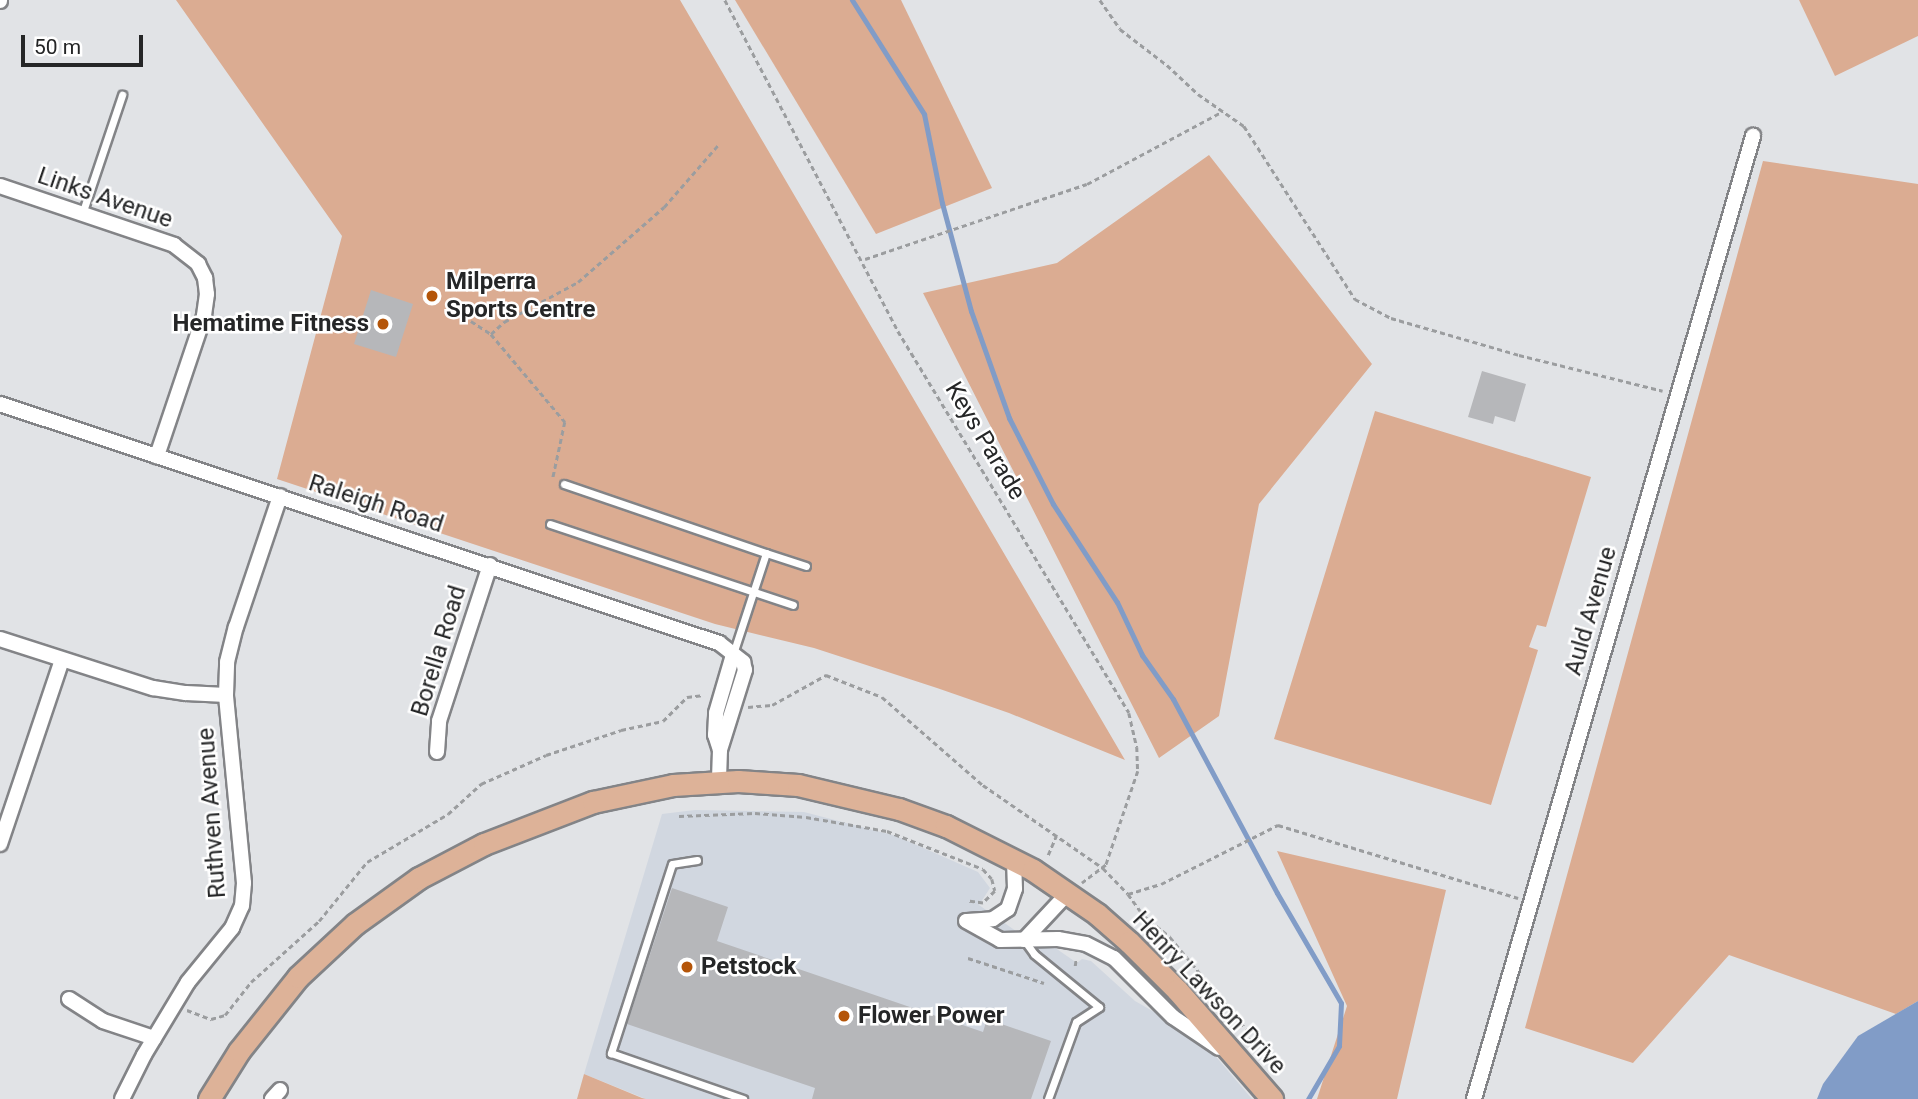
<!DOCTYPE html>
<style>
body{margin:0}
#map{position:relative;width:1918px;height:1099px;overflow:hidden;background:#e1e3e6;font-family:Roboto,sans-serif}
div>[style]{position:absolute}
.built>*{inset:0;background:#d1d7e0}
.green>*{inset:0;background:#dbac92}
.water>*{inset:0;background:#819cc7}
.stream>*{height:5px;margin:-2.5px;padding:0 2.5px;transform-origin:2.5px;border-radius:2.5px;background:#819cc7}
.building>*{inset:0;background:#b6b7ba}
.path>*{height:2.5px;margin-top:-1.25px;transform-origin:0;background:repeating-linear-gradient(90deg,#9b9d9f 0 5px,transparent 0 8.5px)}
.roads{filter:drop-shadow(2px 0 #838487) drop-shadow(-2px 0 #838487) drop-shadow(0 2px #838487) drop-shadow(0 -2px #838487)}
.service>*{height:7px;margin:-3.5px;padding:0 3.5px;transform-origin:3.5px;border-radius:3.5px;background:#fff}
.minor>*{height:14px;margin:-7px;padding:0 7px;transform-origin:7px;border-radius:7px;background:#fff}
.primary>*{height:21px;margin:-10.5px;padding:0 10.5px;transform-origin:10.5px;border-radius:10.5px;background:#ddb298}
.dots>*{width:19px;height:19px;translate:-50% -50%;box-sizing:border-box;border:4px solid #fff;border-radius:50%}
span{translate:-50% -50%;white-space:nowrap;text-align:center;line-height:1.15;-webkit-text-stroke:5px #fff;paint-order:stroke}
.street-label{font-size:24px;color:#252627}
.poi-label{font-size:24px;color:#252627;font-weight:700}
.left{translate:0 -50%;text-align:left}
.right{translate:-100% -50%;text-align:right}
.scale{position:absolute;left:21px;top:35px;width:122px;height:32px;box-sizing:border-box;border:4px solid #252627;border-top:0;padding-left:9px;font-size:21px;line-height:24px;white-space:nowrap;color:#252627;-webkit-text-stroke:5px #fff;paint-order:stroke}
</style>
<div id="map">
<div class="built">
<div style="clip-path:polygon(695px 810px,804px 812px,896px 836px,978px 872px,990px 888px,979px 905px,1023px 936px,1051px 945px,1077px 963px,1082px 959px,1091px 961px,1135px 1001px,1200px 1038px,1252px 1099px,646px 1099px,584px 1074px,662px 814px)"></div>
</div>
<div class="green">
<div style="clip-path:polygon(176px 0,680px 0,1125px 760px,1009px 713px,937px 688px,814px 648px,715px 624px,277px 479px,342px 236px)"></div>
<div style="clip-path:polygon(735px 0,901px 0,992px 188px,876px 234px)"></div>
<div style="clip-path:polygon(1799px 0,1918px 0,1918px 36px,1835px 76px)"></div>
<div style="clip-path:polygon(1209px 155px,1372px 364px,1259px 504px,1219px 716px,1159px 758px,923px 293px,1057px 263px)"></div>
<div style="clip-path:polygon(1763px 161px,1918px 184px,1918px 1001px,1896px 1014px,1729px 955px,1633px 1063px,1525px 1028px)"></div>
<div style="clip-path:polygon(1375px 411px,1591px 477px,1546px 627px,1537px 625px,1529px 647px,1538px 650px,1491px 805px,1274px 739px)"></div>
<div style="clip-path:polygon(1277px 851px,1446px 890px,1397px 1099px,1317px 1099px,1347px 1006px)"></div>
<div style="clip-path:polygon(584px 1074px,642px 1098px,646px 1099px,577px 1099px)"></div>
</div>
<div class="water">
<div style="clip-path:polygon(1918px 1001px,1918px 1099px,1817px 1099px,1823px 1084px,1858px 1036px)"></div>
</div>
<div class="stream">
<div style="left:852px;top:0;width:135px;rotate:57.7deg"></div>
<div style="left:924px;top:114px;width:91px;rotate:78.6deg"></div>
<div style="left:942px;top:203px;width:112px;rotate:75deg"></div>
<div style="left:971px;top:311px;width:114px;rotate:70.4deg"></div>
<div style="left:1009px;top:418px;width:97px;rotate:62.9deg"></div>
<div style="left:1053px;top:504px;width:117px;rotate:56.9deg"></div>
<div style="left:1117px;top:602px;width:59px;rotate:64.7deg"></div>
<div style="left:1142px;top:655px;width:54px;rotate:54.8deg"></div>
<div style="left:1173px;top:699px;width:220px;rotate:61.8deg"></div>
<div style="left:1277px;top:893px;width:127px;rotate:59.8deg"></div>
<div style="left:1341px;top:1003px;width:43px;rotate:92.7deg"></div>
<div style="left:1339px;top:1046px;width:61px;rotate:120.3deg"></div>
</div>
<div class="building">
<div style="clip-path:polygon(371px 290px,413px 304px,396px 357px,354px 344px)"></div>
<div style="clip-path:polygon(1482px 371px,1526px 384px,1515px 422px,1495px 416px,1493px 424px,1468px 417px)"></div>
<div style="clip-path:polygon(672px 888px,728px 907px,717px 941px,983px 1032px,987px 1019px,1051px 1041px,1031px 1099px,812px 1099px,815px 1088px,627px 1024px)"></div>
</div>
<div class="path">
<div style="left:725px;top:0;width:373px;rotate:62.4deg"></div>
<div style="left:898px;top:331px;width:446px;rotate:58.8deg"></div>
<div style="left:1129px;top:713px;width:35px;rotate:77deg"></div>
<div style="left:1137px;top:747px;width:24px;rotate:88deg"></div>
<div style="left:1138px;top:771px;width:99px;rotate:108.8deg"></div>
<div style="left:1106px;top:865px;width:30px;rotate:143deg"></div>
<div style="left:1100px;top:0;width:35px;rotate:55deg"></div>
<div style="left:1120px;top:29px;width:59px;rotate:37.5deg"></div>
<div style="left:1167px;top:65px;width:42px;rotate:43.1deg"></div>
<div style="left:1198px;top:94px;width:56px;rotate:34.8deg"></div>
<div style="left:1244px;top:126px;width:206px;rotate:57.3deg"></div>
<div style="left:1355px;top:299px;width:41px;rotate:27.8deg"></div>
<div style="left:1391px;top:318px;width:133px;rotate:16.1deg"></div>
<div style="left:1519px;top:355px;width:148px;rotate:14deg"></div>
<div style="left:865px;top:259px;width:234px;rotate:-18.7deg"></div>
<div style="left:1087px;top:184px;width:154px;rotate:-28.2deg"></div>
<div style="left:471px;top:321px;width:24px;rotate:33deg"></div>
<div style="left:491px;top:334px;width:115px;rotate:49.9deg"></div>
<div style="left:565px;top:422px;width:57px;rotate:102.1deg"></div>
<div style="left:491px;top:334px;width:18px;rotate:-43deg"></div>
<div style="left:504px;top:322px;width:84px;rotate:-28.4deg"></div>
<div style="left:578px;top:282px;width:114px;rotate:-41.1deg"></div>
<div style="left:664px;top:207px;width:84px;rotate:-48.9deg"></div>
<div style="left:748px;top:707px;width:24px;rotate:-5deg"></div>
<div style="left:772px;top:705px;width:62px;rotate:-29.1deg"></div>
<div style="left:826px;top:675px;width:60px;rotate:21.4deg"></div>
<div style="left:882px;top:697px;width:134px;rotate:41.1deg"></div>
<div style="left:983px;top:785px;width:146px;rotate:34.7deg"></div>
<div style="left:1103px;top:868px;width:36px;rotate:46deg"></div>
<div style="left:1128px;top:894px;width:26px;rotate:54deg"></div>
<div style="left:1143px;top:915px;width:35px;rotate:39deg"></div>
<div style="left:1170px;top:937px;width:121px;rotate:50.4deg"></div>
<div style="left:1247px;top:1030px;width:19px;rotate:72deg"></div>
<div style="left:679px;top:816px;width:76px;rotate:-2.3deg"></div>
<div style="left:755px;top:813px;width:51px;rotate:4.5deg"></div>
<div style="left:806px;top:817px;width:82px;rotate:9.8deg"></div>
<div style="left:887px;top:831px;width:103px;rotate:21.6deg"></div>
<div style="left:983px;top:869px;width:13px;rotate:48deg"></div>
<div style="left:992px;top:879px;width:12px;rotate:76deg"></div>
<div style="left:995px;top:891px;width:17px;rotate:135deg"></div>
<div style="left:983px;top:903px;width:15px;rotate:-172deg"></div>
<div style="left:1048px;top:855px;width:21px;rotate:-67deg"></div>
<div style="left:1128px;top:894px;width:34px;rotate:-17deg"></div>
<div style="left:1161px;top:884px;width:131px;rotate:-26.8deg"></div>
<div style="left:1278px;top:825px;width:251px;rotate:16.9deg"></div>
<div style="left:968px;top:958px;width:80px;rotate:18.2deg"></div>
<div style="left:1075px;top:966px;width:7px;rotate:-82deg"></div>
<div style="left:187px;top:1010px;width:26px;rotate:21deg"></div>
<div style="left:211px;top:1019px;width:15px;rotate:-16deg"></div>
<div style="left:225px;top:1015px;width:42px;rotate:-51.8deg"></div>
<div style="left:251px;top:982px;width:91px;rotate:-41.9deg"></div>
<div style="left:319px;top:921px;width:76px;rotate:-50.9deg"></div>
<div style="left:367px;top:862px;width:94px;rotate:-30.7deg"></div>
<div style="left:448px;top:814px;width:45px;rotate:-42.3deg"></div>
<div style="left:481px;top:784px;width:71px;rotate:-24deg"></div>
<div style="left:546px;top:755px;width:79px;rotate:-18.4deg"></div>
<div style="left:621px;top:730px;width:43px;rotate:-12.1deg"></div>
<div style="left:663px;top:721px;width:34px;rotate:-45deg"></div>
<div style="left:687px;top:697px;width:17px;rotate:-7deg"></div>
</div>
<div class="roads">
<div class="service">
<div style="left:82px;top:214px;width:126px;rotate:-71.4deg"></div>
<div style="left:564px;top:484px;width:213px;rotate:18.9deg"></div>
<div style="left:766px;top:553px;width:106px;rotate:108.1deg"></div>
<div style="left:550px;top:524px;width:256px;rotate:18.4deg"></div>
<div style="left:766px;top:553px;width:42px;rotate:18deg"></div>
<div style="left:697px;top:860px;width:25px;rotate:171deg"></div>
<div style="left:672px;top:864px;width:199px;rotate:107.9deg"></div>
<div style="left:611px;top:1053px;width:140px;rotate:19.2deg"></div>
<div style="left:1024px;top:940px;width:17px;rotate:54deg"></div>
<div style="left:1034px;top:954px;width:84px;rotate:39.2deg"></div>
<div style="left:1099px;top:1007px;width:27px;rotate:147deg"></div>
<div style="left:1076px;top:1022px;width:82px;rotate:110deg"></div>
</div>
<div class="minor">
<div style="left:0;top:1px;width:1px;rotate:-90deg"></div>
<div style="left:0;top:186px;width:184px;rotate:18.7deg"></div>
<div style="left:174px;top:245px;width:31px;rotate:38deg"></div>
<div style="left:198px;top:264px;width:16px;rotate:63deg"></div>
<div style="left:205px;top:278px;width:16px;rotate:83deg"></div>
<div style="left:207px;top:294px;width:22px;rotate:98deg"></div>
<div style="left:204px;top:316px;width:148px;rotate:108.6deg"></div>
<div style="left:0;top:404px;width:758px;rotate:18.39deg"></div>
<div style="left:719px;top:643px;width:31px;rotate:38deg"></div>
<div style="left:743px;top:662px;width:8px;rotate:76deg"></div>
<div style="left:745px;top:670px;width:84px;rotate:107.4deg"></div>
<div style="left:720px;top:750px;width:31px;rotate:92deg"></div>
<div style="left:0;top:639px;width:161px;rotate:17.8deg"></div>
<div style="left:153px;top:688px;width:33px;rotate:9deg"></div>
<div style="left:186px;top:693px;width:40px;rotate:2.9deg"></div>
<div style="left:720px;top:750px;width:16px;rotate:-108deg"></div>
<div style="left:715px;top:735px;width:22px;rotate:-87deg"></div>
<div style="left:716px;top:713px;width:60px;rotate:-73.7deg"></div>
<div style="left:437px;top:752px;width:31px;rotate:-86deg"></div>
<div style="left:439px;top:721px;width:164px;rotate:-71.9deg"></div>
<div style="left:0;top:844px;width:194px;rotate:-71.4deg"></div>
<div style="left:966px;top:921px;width:39px;rotate:29deg"></div>
<div style="left:1000px;top:940px;width:58px;rotate:-1deg"></div>
<div style="left:1058px;top:939px;width:28px;rotate:10deg"></div>
<div style="left:1086px;top:944px;width:31px;rotate:27deg"></div>
<div style="left:1114px;top:958px;width:83px;rotate:45deg"></div>
<div style="left:1173px;top:1017px;width:55px;rotate:34deg"></div>
<div style="left:967px;top:921px;width:26px;rotate:-4deg"></div>
<div style="left:993px;top:919px;width:18px;rotate:-34deg"></div>
<div style="left:1008px;top:909px;width:21px;rotate:-71deg"></div>
<div style="left:1015px;top:889px;width:30px;rotate:-92deg"></div>
<div style="left:1024px;top:940px;width:64px;rotate:-46.9deg"></div>
<div style="left:69px;top:999px;width:40px;rotate:32.9deg"></div>
<div style="left:103px;top:1021px;width:54px;rotate:18.4deg"></div>
<div style="left:122px;top:1099px;width:49px;rotate:-63.4deg"></div>
<div style="left:144px;top:1055px;width:85px;rotate:-58.9deg"></div>
<div style="left:188px;top:982px;width:70px;rotate:-50.8deg"></div>
<div style="left:232px;top:928px;width:24px;rotate:-66deg"></div>
<div style="left:242px;top:906px;width:23px;rotate:-85deg"></div>
<div style="left:244px;top:883px;width:189px;rotate:-95.5deg"></div>
<div style="left:226px;top:695px;width:33px;rotate:-88deg"></div>
<div style="left:227px;top:662px;width:36px;rotate:-76deg"></div>
<div style="left:236px;top:627px;width:138px;rotate:-71.4deg"></div>
<div style="left:272px;top:1099px;width:12px;rotate:-48deg"></div>
<div style="left:1474px;top:1099px;width:1003px;rotate:-73.84deg"></div>
</div>
<div class="primary">
<div style="left:209px;top:1099px;width:57px;rotate:-58deg"></div>
<div style="left:239px;top:1051px;width:95px;rotate:-51.4deg"></div>
<div style="left:298px;top:977px;width:78px;rotate:-42.9deg"></div>
<div style="left:355px;top:924px;width:79px;rotate:-35.7deg"></div>
<div style="left:419px;top:878px;width:73px;rotate:-27.6deg"></div>
<div style="left:484px;top:844px;width:117px;rotate:-21.1deg"></div>
<div style="left:593px;top:802px;width:82px;rotate:-12deg"></div>
<div style="left:673px;top:785px;width:65px;rotate:-3.5deg"></div>
<div style="left:738px;top:781px;width:60px;rotate:3.8deg"></div>
<div style="left:798px;top:785px;width:104px;rotate:13.4deg"></div>
<div style="left:899px;top:809px;width:50px;rotate:19.9deg"></div>
<div style="left:946px;top:826px;width:97px;rotate:26.8deg"></div>
<div style="left:1033px;top:870px;width:78px;rotate:34.5deg"></div>
<div style="left:1097px;top:914px;width:43px;rotate:41.2deg"></div>
<div style="left:1129px;top:942px;width:68px;rotate:45deg"></div>
<div style="left:1177px;top:990px;width:145px;rotate:48.9deg"></div>
</div>
</div>
<div class="dots">
<div style="left:432px;top:296px;background:#b45509"></div>
<div style="left:383px;top:324px;background:#b45509"></div>
<div style="left:687px;top:967px;background:#b45509"></div>
<div style="left:844px;top:1016px;background:#b45509"></div>
</div>
<div class="street-label">
<span style="left:105px;top:198px;rotate:19deg">Links Avenue</span>
<span style="left:985px;top:441px;rotate:59deg">Keys Parade</span>
<span style="left:376px;top:504px;rotate:18deg">Raleigh Road</span>
<span style="left:1591px;top:611px;rotate:-74deg">Auld Avenue</span>
<span style="left:439px;top:651px;rotate:-73deg">Borella Road</span>
<span style="left:212px;top:813px;rotate:-94deg">Ruthven Avenue</span>
<span style="left:1209px;top:993px;rotate:47deg">Henry Lawson Drive</span>
</div>
<div class="poi-label">
<span class="left" style="left:446px;top:296px">Milperra<br>Sports Centre</span>
<span class="right" style="left:369px;top:324px">Hematime Fitness</span>
<span class="left" style="left:701px;top:967px">Petstock</span>
<span class="left" style="left:858px;top:1016px">Flower Power</span>
</div>
<div class="scale">50 m</div>
</div>
